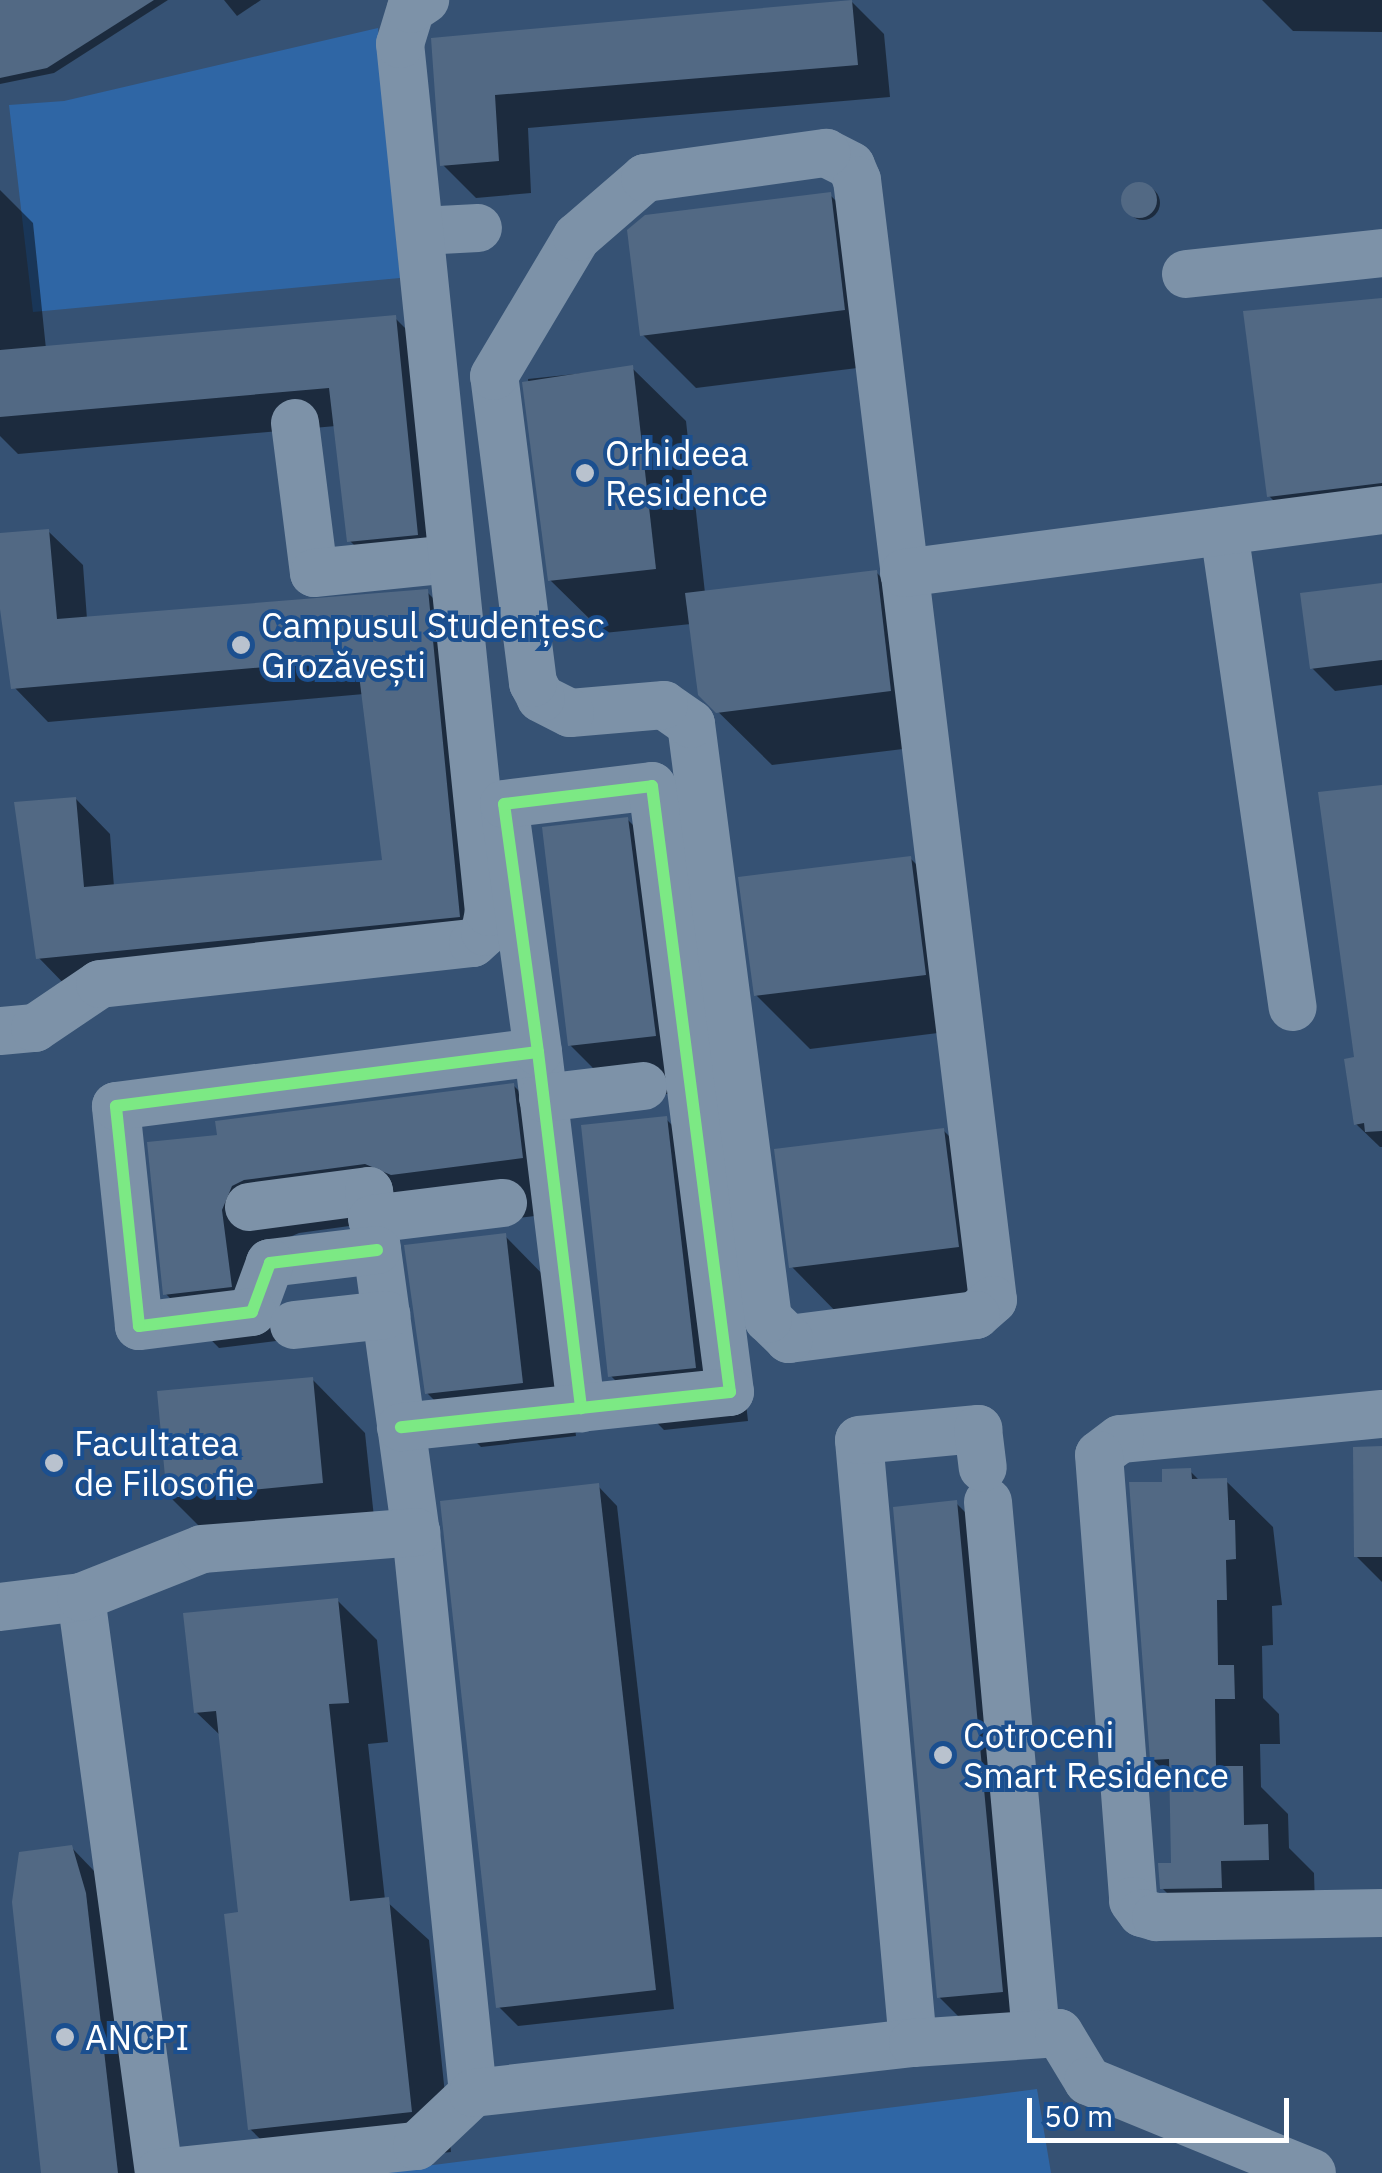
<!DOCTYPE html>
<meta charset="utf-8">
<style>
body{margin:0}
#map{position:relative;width:1382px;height:2173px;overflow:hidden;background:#365274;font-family:"IBM Plex Sans",sans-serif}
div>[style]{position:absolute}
.green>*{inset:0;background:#2f66a5}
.shadow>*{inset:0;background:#0007}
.round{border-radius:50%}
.building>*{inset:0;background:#526984}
.minor>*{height:48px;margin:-24px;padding:0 24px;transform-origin:24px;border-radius:24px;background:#7d92a8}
.cycleway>*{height:12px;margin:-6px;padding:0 6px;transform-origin:6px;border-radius:6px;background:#7ce984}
.dots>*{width:28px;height:28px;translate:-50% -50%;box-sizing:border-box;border:5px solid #1b4f8f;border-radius:50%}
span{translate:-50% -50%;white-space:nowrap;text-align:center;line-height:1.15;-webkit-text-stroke:8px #1b4f8f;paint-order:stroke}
.poi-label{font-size:35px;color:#fff}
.left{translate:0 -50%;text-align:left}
.scale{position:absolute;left:1027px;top:2098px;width:262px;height:45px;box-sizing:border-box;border:5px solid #fff;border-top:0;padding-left:12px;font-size:30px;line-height:35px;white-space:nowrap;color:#fff;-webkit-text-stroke:8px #1b4f8f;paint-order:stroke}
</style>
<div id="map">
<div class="green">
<div style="clip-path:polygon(378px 28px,400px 278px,33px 312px,9px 105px,64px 101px)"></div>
<div style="clip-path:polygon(1037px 2089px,1051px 2173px,370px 2173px)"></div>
</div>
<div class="shadow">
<div style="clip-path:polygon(0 0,168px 0,54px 73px,0 84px)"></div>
<div style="clip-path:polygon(224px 0,261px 0,237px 16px)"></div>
<div style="clip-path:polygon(1262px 0,1382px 0,1382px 32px,1293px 31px)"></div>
<div style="clip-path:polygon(851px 1px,884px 34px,890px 97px,528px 128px,531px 193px,476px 198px,443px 165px,434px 40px)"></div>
<div class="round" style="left:1126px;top:186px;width:34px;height:34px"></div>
<div style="clip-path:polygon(0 190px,33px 223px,46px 349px,395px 318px,431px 354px,453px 570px,386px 577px,350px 541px,336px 426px,18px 454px,0 436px)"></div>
<div style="clip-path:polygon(830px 195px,884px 248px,898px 363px,696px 388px,642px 334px)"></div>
<div style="clip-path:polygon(1382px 301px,1382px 512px,1295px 522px,1269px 496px)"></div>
<div style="clip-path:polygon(632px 368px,686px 421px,705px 593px,876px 572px,929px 626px,944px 744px,772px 765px,700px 694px,691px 624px,604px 633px,550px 580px,528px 379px)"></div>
<div style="clip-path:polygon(48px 531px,83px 565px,87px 619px,427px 592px,461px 626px,493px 950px,72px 992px,38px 957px,76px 799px,110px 834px,114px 887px,385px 862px,364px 694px,48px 722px,14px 687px,0 601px,0 535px)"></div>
<div style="clip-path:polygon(1382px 586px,1382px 685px,1335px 691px,1312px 668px)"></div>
<div style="clip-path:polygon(1382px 787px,1382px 1147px,1380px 1147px,1356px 1124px)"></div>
<div style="clip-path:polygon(627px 819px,681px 873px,709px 1089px,624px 1099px,570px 1045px)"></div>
<div style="clip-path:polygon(910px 858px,964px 912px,978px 1028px,810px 1049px,756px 995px)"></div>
<div style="clip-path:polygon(513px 1085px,567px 1139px,576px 1211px,446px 1227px,421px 1216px,299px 1233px,285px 1239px,274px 1264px,284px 1340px,219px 1348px,166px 1294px,220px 1137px)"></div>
<div style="clip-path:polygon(666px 1119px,720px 1173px,748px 1421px,664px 1430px,611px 1376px)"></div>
<div style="clip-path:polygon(943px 1130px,997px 1184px,1011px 1300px,845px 1321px,792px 1267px)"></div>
<div style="clip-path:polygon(505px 1236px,558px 1290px,576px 1436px,481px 1447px,427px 1393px)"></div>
<div style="clip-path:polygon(312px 1379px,365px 1433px,376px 1536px,223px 1550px,170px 1497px)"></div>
<div style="clip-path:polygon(1382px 1449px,1382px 1582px,1356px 1556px)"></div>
<div style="clip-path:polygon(1190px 1471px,1201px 1482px,1226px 1481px,1273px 1527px,1282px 1605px,1272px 1606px,1273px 1645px,1262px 1646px,1263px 1698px,1279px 1714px,1280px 1744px,1260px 1744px,1261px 1787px,1288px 1814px,1289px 1848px,1314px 1873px,1315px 1906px,1209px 1935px,1162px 1888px,1174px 1865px,1172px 1778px,1152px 1759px,1164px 1484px)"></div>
<div style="clip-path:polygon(598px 1486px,617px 1506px,674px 2009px,518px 2026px,499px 2007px)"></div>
<div style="clip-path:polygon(956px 1503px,1010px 1557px,1055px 2044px,993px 2051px,939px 1997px)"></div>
<div style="clip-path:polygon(337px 1600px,377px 1640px,388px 1742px,368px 1744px,385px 1900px,429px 1940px,451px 2152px,291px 2169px,250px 2129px,241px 1915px,222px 1737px,196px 1712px)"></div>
<div style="clip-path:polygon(72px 1848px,97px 1874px,139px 2173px,44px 2173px)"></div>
</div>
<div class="building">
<div style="clip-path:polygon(0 0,154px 0,47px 68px,0 78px)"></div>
<div style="clip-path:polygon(852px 0,858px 65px,495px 95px,499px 161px,440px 166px,431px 38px)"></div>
<div class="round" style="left:1121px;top:182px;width:36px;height:36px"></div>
<div style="clip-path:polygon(831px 192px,845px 310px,640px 336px,627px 230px,645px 215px)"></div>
<div style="clip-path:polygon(1382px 298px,1382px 483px,1267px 497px,1243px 311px)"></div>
<div style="clip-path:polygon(396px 315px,418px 535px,347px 542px,329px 388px,0 417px,0 350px)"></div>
<div style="clip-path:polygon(633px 365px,656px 569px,548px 581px,522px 382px)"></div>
<div style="clip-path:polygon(49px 529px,57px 619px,428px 589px,460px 917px,36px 959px,14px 802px,76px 797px,84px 887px,382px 860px,357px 659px,11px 689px,0 609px,0 533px)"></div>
<div style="clip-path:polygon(877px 570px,891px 691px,716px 713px,698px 695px,685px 593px)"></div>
<div style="clip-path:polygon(1382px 583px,1382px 660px,1310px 669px,1300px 593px)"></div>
<div style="clip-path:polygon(1382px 785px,1382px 1131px,1365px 1132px,1364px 1123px,1354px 1125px,1344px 1059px,1354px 1057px,1318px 792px)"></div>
<div style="clip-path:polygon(628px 817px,656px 1036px,568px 1046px,542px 827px)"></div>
<div style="clip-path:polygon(911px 856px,926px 975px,754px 996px,738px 877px)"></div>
<div style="clip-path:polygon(514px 1083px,523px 1158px,391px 1175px,365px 1164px,244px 1180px,232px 1186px,222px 1210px,232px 1287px,163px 1295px,147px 1142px,217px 1135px,215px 1121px)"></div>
<div style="clip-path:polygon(667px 1116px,696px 1368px,608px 1377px,581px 1125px)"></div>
<div style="clip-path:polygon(944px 1128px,959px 1247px,789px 1268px,774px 1149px)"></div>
<div style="clip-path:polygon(506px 1233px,523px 1383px,425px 1394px,404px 1245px)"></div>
<div style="clip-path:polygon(313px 1377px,323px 1483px,167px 1498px,157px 1391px)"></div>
<div style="clip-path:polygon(1382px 1446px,1382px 1557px,1354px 1557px,1353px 1447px)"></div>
<div style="clip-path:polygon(1191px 1468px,1192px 1479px,1227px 1478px,1229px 1520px,1235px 1520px,1236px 1559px,1226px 1560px,1227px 1600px,1217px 1600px,1218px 1665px,1234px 1665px,1235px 1699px,1215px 1699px,1216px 1766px,1243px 1766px,1244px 1825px,1268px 1824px,1269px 1860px,1221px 1861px,1222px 1888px,1160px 1889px,1158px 1863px,1171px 1863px,1169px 1759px,1150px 1760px,1129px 1482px,1162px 1482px,1162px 1469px)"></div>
<div style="clip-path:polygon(599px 1483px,656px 1990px,496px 2008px,440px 1501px)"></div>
<div style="clip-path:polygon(957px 1500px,1003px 1992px,937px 1998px,893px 1507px)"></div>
<div style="clip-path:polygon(338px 1598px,349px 1703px,329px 1704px,350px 1901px,389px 1897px,412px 2112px,248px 2130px,224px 1914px,238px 1912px,216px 1711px,194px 1713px,183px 1613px)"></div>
<div style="clip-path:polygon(72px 1845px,86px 1893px,118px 2173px,41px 2173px,12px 1902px,19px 1852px)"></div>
</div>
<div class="minor">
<div style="left:826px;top:153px;width:28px;rotate:27deg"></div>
<div style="left:851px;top:166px;width:15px;rotate:67deg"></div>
<div style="left:857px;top:180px;width:1128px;rotate:83.08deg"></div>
<div style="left:993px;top:1300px;width:23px;rotate:139deg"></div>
<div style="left:976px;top:1315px;width:189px;rotate:172.7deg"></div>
<div style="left:789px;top:1339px;width:29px;rotate:-136deg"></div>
<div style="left:768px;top:1319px;width:600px;rotate:-97.37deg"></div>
<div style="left:691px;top:724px;width:33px;rotate:-145deg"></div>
<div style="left:664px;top:705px;width:94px;rotate:175.1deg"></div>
<div style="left:570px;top:713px;width:33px;rotate:-153deg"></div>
<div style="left:541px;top:698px;width:17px;rotate:-118deg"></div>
<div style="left:533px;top:683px;width:309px;rotate:-97.2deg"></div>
<div style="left:494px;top:376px;width:162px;rotate:-59.2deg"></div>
<div style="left:577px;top:237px;width:90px;rotate:-40.9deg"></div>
<div style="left:645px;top:178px;width:183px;rotate:-7.9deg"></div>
<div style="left:421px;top:231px;width:57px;rotate:-3deg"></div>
<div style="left:1186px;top:274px;width:197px;rotate:-6.1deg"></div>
<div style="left:295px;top:423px;width:151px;rotate:82.8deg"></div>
<div style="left:314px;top:573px;width:139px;rotate:-5.8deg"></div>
<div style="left:1224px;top:531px;width:481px;rotate:81.8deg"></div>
<div style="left:904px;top:573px;width:482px;rotate:-7.5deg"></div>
<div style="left:0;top:1031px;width:35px;rotate:-5deg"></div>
<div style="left:35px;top:1028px;width:78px;rotate:-34.1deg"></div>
<div style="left:100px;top:984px;width:375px;rotate:-6.3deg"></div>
<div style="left:473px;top:943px;width:16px;rotate:-43deg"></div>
<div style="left:485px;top:932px;width:20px;rotate:-79deg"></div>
<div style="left:489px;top:912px;width:873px;rotate:-95.85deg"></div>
<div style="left:400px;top:44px;width:37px;rotate:-73deg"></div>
<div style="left:411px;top:9px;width:17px;rotate:-33deg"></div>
<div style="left:538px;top:1052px;width:359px;rotate:83.1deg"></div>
<div style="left:543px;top:1098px;width:101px;rotate:-6.8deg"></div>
<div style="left:249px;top:1207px;width:121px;rotate:-7.6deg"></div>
<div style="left:369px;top:1191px;width:344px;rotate:82.2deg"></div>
<div style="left:416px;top:1532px;width:564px;rotate:84.2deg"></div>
<div style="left:372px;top:1219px;width:132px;rotate:-7deg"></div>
<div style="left:377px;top:1250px;width:108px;rotate:173.1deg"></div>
<div style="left:270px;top:1263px;width:52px;rotate:110.2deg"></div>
<div style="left:252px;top:1312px;width:114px;rotate:172.9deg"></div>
<div style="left:139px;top:1326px;width:221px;rotate:-96deg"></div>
<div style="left:116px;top:1106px;width:425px;rotate:-7.3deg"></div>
<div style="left:538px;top:1052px;width:250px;rotate:-97.8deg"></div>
<div style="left:504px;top:804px;width:149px;rotate:-6.9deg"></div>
<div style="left:652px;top:786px;width:611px;rotate:82.67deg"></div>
<div style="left:730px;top:1392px;width:331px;rotate:173.9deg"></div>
<div style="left:294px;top:1325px;width:93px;rotate:-6.2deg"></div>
<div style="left:1382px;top:1414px;width:263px;rotate:174.5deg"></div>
<div style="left:1120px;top:1439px;width:26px;rotate:143deg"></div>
<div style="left:1099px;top:1455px;width:447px;rotate:85.6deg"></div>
<div style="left:1133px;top:1901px;width:15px;rotate:53deg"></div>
<div style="left:1142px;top:1913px;width:15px;rotate:16deg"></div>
<div style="left:1156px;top:1917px;width:226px;rotate:-1deg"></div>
<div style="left:988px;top:1502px;width:534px;rotate:84.84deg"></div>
<div style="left:81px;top:1597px;width:581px;rotate:82.29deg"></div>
<div style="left:0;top:1607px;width:82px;rotate:-7deg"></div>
<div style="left:81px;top:1597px;width:130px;rotate:-21.6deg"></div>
<div style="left:202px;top:1549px;width:215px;rotate:-4.5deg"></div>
<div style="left:913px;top:2043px;width:605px;rotate:-95.12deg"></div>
<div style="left:859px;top:1440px;width:120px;rotate:-5.3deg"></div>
<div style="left:978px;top:1429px;width:39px;rotate:83deg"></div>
<div style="left:159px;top:2173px;width:259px;rotate:-6deg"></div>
<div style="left:417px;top:2146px;width:77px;rotate:-43.4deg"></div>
<div style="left:473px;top:2093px;width:443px;rotate:-6.5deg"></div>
<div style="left:913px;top:2043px;width:146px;rotate:-3.9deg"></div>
<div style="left:1059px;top:2033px;width:56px;rotate:58.9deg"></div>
<div style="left:1088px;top:2081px;width:242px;rotate:22.3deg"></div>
</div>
<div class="cycleway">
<div style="left:538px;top:1052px;width:359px;rotate:83.1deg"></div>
<div style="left:377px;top:1250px;width:108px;rotate:173.1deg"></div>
<div style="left:270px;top:1263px;width:52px;rotate:110.2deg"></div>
<div style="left:252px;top:1312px;width:114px;rotate:172.9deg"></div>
<div style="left:139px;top:1326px;width:221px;rotate:-96deg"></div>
<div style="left:116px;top:1106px;width:425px;rotate:-7.3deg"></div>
<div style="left:538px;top:1052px;width:250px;rotate:-97.8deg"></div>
<div style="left:504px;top:804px;width:149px;rotate:-6.9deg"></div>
<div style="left:652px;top:786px;width:611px;rotate:82.67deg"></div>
<div style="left:730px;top:1392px;width:331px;rotate:173.9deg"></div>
</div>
<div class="dots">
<div style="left:585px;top:473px;background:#b9c2ce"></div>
<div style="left:241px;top:645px;background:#b9c2ce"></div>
<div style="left:54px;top:1463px;background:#b9c2ce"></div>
<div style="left:943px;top:1755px;background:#b9c2ce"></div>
<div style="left:65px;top:2037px;background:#b9c2ce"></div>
</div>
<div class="poi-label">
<span class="left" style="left:605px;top:473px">Orhideea<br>Residence</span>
<span class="left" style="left:261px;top:645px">Campusul Studențesc<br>Grozăvești</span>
<span class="left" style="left:74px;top:1463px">Facultatea<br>de Filosofie</span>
<span class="left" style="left:963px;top:1755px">Cotroceni<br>Smart Residence</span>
<span class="left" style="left:85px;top:2037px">ANCPI</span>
</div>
<div class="scale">50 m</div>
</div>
